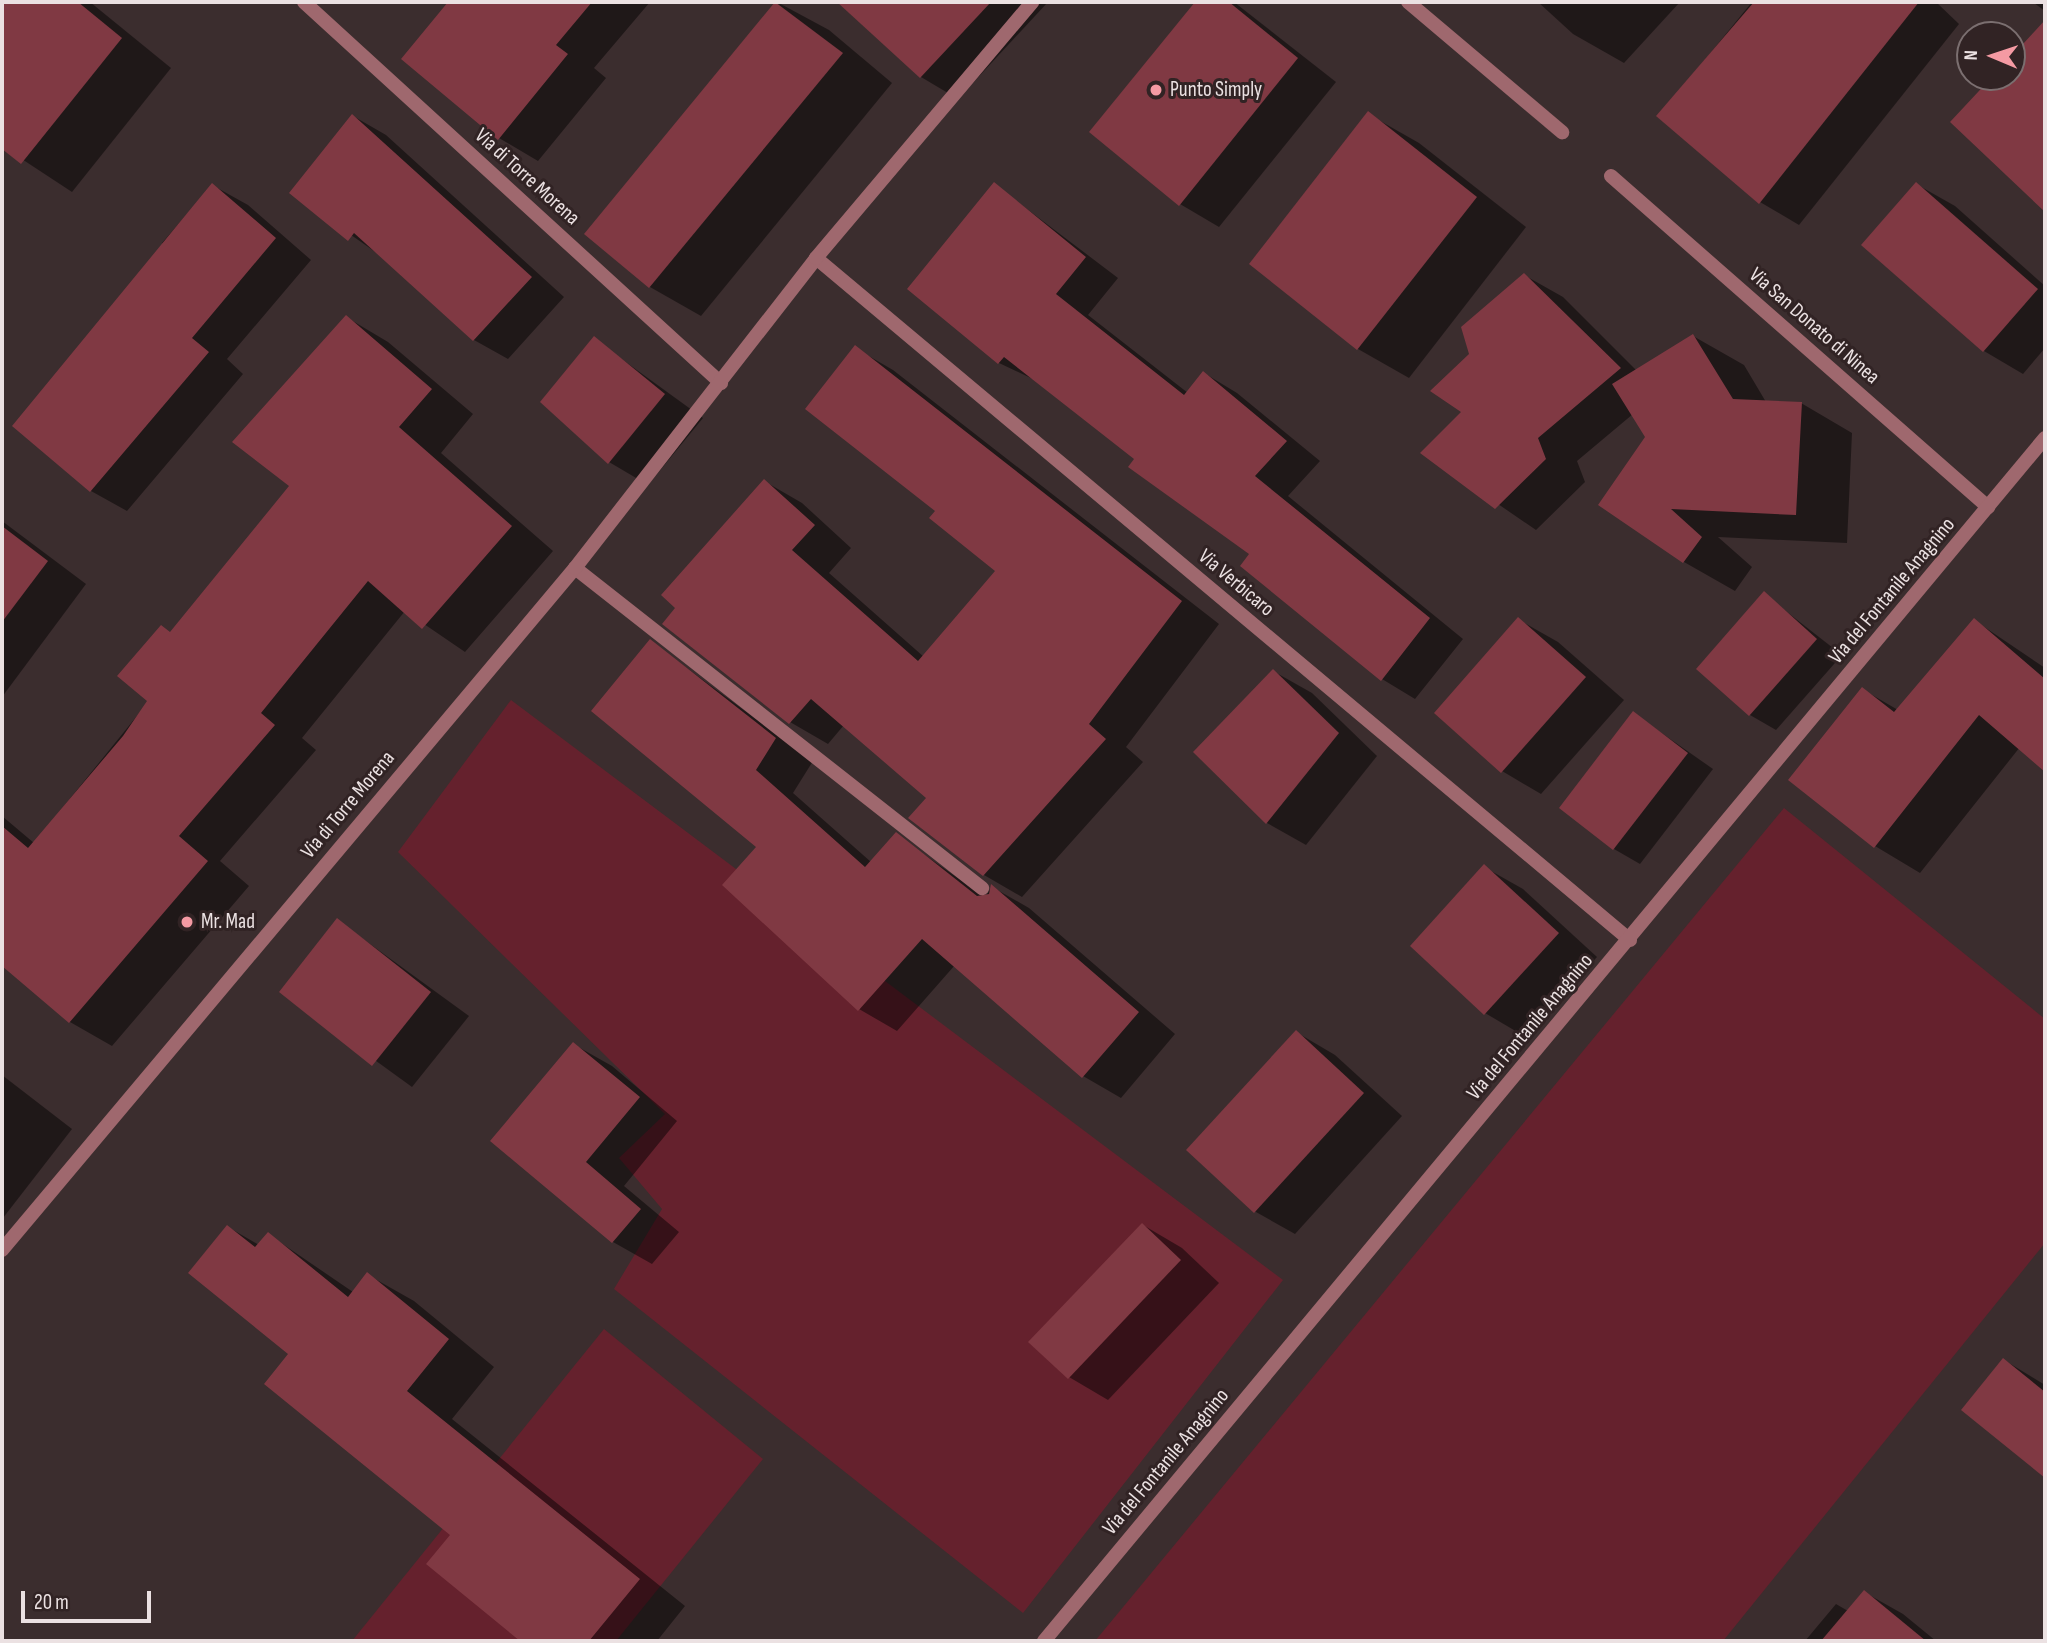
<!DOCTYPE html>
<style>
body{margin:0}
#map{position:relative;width:2047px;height:1643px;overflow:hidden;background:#3b2d2e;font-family:"Sofia Sans Condensed",sans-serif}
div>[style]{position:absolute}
.green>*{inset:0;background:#65212d}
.shadow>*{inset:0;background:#0007}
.building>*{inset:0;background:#803943}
.street>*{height:14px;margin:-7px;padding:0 7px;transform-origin:7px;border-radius:7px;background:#9f686e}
.dots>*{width:19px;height:19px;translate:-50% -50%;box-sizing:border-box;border:4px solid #312324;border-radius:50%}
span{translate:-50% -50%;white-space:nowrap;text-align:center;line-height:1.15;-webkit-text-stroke:6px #312324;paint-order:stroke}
.poi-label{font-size:21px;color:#ebe1e2}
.left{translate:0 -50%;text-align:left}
.street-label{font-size:21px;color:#ebe1e2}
.frame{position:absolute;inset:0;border:4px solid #ebe1e2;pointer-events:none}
.north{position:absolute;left:1956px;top:21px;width:70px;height:70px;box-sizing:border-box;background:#312324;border:2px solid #7b6f70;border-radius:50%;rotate:272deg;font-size:19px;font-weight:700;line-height:28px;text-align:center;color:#ebe1e2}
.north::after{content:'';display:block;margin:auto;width:24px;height:32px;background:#f49aa3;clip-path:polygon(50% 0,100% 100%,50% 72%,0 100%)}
.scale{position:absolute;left:21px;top:1591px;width:130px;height:32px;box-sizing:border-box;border:4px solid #ebe1e2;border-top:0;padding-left:9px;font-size:21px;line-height:24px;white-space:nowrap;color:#ebe1e2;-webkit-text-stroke:5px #312324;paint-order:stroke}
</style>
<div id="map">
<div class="green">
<div style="clip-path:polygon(511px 700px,1283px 1280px,1023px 1613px,614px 1289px,662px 1209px,619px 1158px,665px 1114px,398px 852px)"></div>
<div style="clip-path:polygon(1784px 808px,2045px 1019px,2045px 1243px,1723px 1641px,1095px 1641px)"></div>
<div style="clip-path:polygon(604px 1329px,763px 1459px,616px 1641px,352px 1641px)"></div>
</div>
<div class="shadow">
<div style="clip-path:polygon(2px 2px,90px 2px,171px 68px,72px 192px,2px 146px)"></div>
<div style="clip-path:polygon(450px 2px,650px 2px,594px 68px,606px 78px,538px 161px,499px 138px,403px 59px)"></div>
<div style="clip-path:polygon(777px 2px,829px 30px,892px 83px,701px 316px,650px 287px,586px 234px)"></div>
<div style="clip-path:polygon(862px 2px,1048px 2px,958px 99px,921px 77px,852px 13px)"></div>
<div style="clip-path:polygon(1197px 2px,1234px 2px,1336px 82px,1219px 227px,1180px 204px,1091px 132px)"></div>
<div style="clip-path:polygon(1538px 2px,1680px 2px,1624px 63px,1573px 34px)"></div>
<div style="clip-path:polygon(1752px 2px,1936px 2px,1959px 24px,1799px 225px,1760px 202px,1659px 116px)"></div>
<div style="clip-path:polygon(2035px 2px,2045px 2px,2045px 11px,2034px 3px)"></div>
<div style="clip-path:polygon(2013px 57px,2045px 76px,2045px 210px,1952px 122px,1995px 77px,2012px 77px)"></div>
<div style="clip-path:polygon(1368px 114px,1419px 143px,1526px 227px,1409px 378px,1358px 349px,1251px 264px)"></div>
<div style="clip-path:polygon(353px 116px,386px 135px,564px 297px,508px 359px,474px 340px,384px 258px,291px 193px)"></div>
<div style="clip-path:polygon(994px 184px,1118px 278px,1088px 315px,1188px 393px,1204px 373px,1237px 393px,1320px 461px,1288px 496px,1463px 639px,1415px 699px,1382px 679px,1252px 553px,1136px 459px,1035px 380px,999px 363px,909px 289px)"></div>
<div style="clip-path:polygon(1916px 184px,1955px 206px,2045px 286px,2045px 348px,2023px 374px,1984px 351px,1864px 244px)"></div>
<div style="clip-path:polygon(212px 185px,248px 205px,311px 260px,227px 359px,243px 374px,127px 511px,91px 491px,167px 247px,162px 243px)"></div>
<div style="clip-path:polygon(1524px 275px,1563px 297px,1637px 371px,1693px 336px,1744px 365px,1766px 402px,1801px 403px,1852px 433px,1847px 543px,1718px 537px,1752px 567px,1735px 591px,1684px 562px,1600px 505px,1647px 437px,1633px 414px,1577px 461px,1585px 482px,1536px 530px,1422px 452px,1464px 412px,1471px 355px)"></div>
<div style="clip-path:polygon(346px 317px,388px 342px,473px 414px,441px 453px,553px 551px,465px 652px,405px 611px,302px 738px,316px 750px,220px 861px,249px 886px,112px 1046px,70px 1022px,2px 964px,2px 816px,34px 843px,149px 701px,171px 633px,292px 486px)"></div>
<div style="clip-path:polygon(594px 339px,703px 418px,648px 485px,609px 462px)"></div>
<div style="clip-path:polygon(855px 348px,893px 370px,1219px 624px,1126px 747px,1143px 762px,1022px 897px,984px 875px,929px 798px,844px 725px,828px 744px,790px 722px,764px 481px,802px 503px,851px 548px,829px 573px,924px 657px,997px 571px,937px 511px)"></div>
<div style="clip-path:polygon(2px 521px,86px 584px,2px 697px)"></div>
<div style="clip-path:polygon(1764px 594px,1842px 655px,1776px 730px,1750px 715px)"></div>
<div style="clip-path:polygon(1519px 620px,1558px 642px,1624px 700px,1541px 794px,1502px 771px,1437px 713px)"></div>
<div style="clip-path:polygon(1974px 620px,2045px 668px,2045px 768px,2020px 747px,1920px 873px,1875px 846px,1862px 689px,1898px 710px)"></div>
<div style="clip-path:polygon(650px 641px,813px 761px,793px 793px,871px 862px,896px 835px,985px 897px,992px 887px,1029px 908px,1175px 1034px,1121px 1098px,1083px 1076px,955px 965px,897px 1031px,859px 1009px,758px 846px)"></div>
<div style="clip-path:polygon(1273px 671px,1312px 693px,1377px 756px,1306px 845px,1267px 823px,1195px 752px)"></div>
<div style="clip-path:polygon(1633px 713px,1713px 769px,1640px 864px,1614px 849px)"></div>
<div style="clip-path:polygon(1484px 867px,1523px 889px,1597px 957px,1524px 1036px,1485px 1013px)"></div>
<div style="clip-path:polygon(337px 920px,469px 1016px,412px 1087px,281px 992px)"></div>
<div style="clip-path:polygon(1296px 1032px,1335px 1055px,1402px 1116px,1295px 1234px,1256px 1212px,1188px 1150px)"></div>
<div style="clip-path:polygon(573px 1044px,612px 1066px,677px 1121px,624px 1186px,679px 1232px,652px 1264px,613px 1242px,493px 1141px)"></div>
<div style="clip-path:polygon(2px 1075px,72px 1129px,3px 1218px,2px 1217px)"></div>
<div style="clip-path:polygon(1143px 1225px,1182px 1248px,1219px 1283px,1108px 1400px,1069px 1377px)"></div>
<div style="clip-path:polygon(228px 1227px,259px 1245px,268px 1234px,353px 1292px,368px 1275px,414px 1301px,494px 1367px,452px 1419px,685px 1606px,657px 1641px,523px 1641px,429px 1564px,452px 1535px,290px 1354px)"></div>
<div style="clip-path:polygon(2004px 1360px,2045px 1385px,2045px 1477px,1964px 1409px)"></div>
<div style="clip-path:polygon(1864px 1592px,1903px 1614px,1936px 1641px,1805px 1641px,1836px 1604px,1848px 1611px)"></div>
</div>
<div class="building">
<div style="clip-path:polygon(2px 2px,78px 2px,122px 38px,21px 164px,2px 149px)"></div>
<div style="clip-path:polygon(448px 2px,592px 2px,556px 45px,568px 54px,498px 140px,401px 59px)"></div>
<div style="clip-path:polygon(775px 2px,843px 53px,649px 288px,584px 234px)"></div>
<div style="clip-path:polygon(837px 2px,991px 2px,920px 78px)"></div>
<div style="clip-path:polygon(1195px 2px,1229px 2px,1298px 58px,1179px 206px,1089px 132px)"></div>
<div style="clip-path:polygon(1754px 2px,1919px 2px,1759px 204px,1656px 116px)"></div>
<div style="clip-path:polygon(2045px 20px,2045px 212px,1950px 122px,1992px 77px,2012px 77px,2012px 56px)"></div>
<div style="clip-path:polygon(1368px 111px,1477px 197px,1357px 350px,1249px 264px)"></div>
<div style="clip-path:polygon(352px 114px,532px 277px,473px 341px,354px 233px,348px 241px,289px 193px)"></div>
<div style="clip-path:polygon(994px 182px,1086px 257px,1056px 294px,1184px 395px,1203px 371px,1287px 441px,1255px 476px,1430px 618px,1381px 681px,1240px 566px,1249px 554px,1128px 467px,1134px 459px,1004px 357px,998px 364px,907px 289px)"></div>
<div style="clip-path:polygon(1916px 182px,2038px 289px,1983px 352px,1861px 245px)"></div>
<div style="clip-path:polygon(212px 183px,276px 238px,192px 338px,209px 352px,90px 492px,12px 426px)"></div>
<div style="clip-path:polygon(1524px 273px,1621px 368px,1538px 438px,1546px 459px,1495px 509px,1420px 453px,1461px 412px,1430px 391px,1469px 354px,1461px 327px)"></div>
<div style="clip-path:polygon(346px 315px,432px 389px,399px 427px,512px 526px,422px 629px,368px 581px,261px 713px,275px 725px,179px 836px,208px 861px,69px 1023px,2px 966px,2px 826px,28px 848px,123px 736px,147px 701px,117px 676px,161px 625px,170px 632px,289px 486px,232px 442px)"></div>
<div style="clip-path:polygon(1693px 334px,1733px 399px,1802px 402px,1796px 515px,1671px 509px,1702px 537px,1683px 563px,1598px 505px,1645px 437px,1612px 384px)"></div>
<div style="clip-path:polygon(594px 336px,665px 394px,608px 464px,540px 402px)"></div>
<div style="clip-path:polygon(855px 345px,1182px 601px,1089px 724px,1106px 739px,983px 876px,908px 818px,926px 798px,811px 699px,789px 724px,662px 624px,675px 608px,661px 595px,764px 479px,815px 525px,792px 550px,918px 661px,995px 571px,929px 518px,935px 511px,805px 409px)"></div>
<div style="clip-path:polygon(2px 526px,48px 561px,2px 622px)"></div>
<div style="clip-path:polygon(1764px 591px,1817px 639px,1749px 716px,1696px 669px)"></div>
<div style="clip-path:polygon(1518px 617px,1586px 677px,1501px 773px,1434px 713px)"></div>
<div style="clip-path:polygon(1974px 618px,2045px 679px,2045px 772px,1979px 715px,1874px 848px,1788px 780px,1862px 687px,1894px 712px)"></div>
<div style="clip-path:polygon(650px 639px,776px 738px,756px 770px,865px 867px,896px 832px,977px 896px,989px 894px,991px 884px,1139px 1012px,1082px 1078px,922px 939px,858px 1011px,722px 885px,756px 847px,591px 711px)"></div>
<div style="clip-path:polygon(1273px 669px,1339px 733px,1266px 824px,1193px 752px)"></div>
<div style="clip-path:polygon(1633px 711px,1688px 753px,1613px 850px,1559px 808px)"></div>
<div style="clip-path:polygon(1484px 864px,1559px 933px,1484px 1015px,1410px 946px)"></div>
<div style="clip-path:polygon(337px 918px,431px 992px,372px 1066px,279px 992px)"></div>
<div style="clip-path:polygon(1296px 1030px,1364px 1093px,1254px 1213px,1186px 1150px)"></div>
<div style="clip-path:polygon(573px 1042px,640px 1097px,586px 1162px,641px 1209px,612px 1243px,490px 1141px)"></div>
<div style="clip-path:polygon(1142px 1223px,1181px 1260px,1068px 1379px,1028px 1342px)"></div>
<div style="clip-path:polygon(227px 1225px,255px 1247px,268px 1232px,348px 1297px,367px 1272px,449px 1339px,407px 1391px,640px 1579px,589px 1641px,520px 1641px,426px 1564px,450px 1535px,264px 1384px,288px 1354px,188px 1273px)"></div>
<div style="clip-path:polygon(2003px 1358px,2045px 1392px,2045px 1478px,1961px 1410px)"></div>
<div style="clip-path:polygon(1864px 1590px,1926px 1641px,1821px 1641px)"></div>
</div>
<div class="street">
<div style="left:304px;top:2px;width:565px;rotate:42.42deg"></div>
<div style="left:1408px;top:2px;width:202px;rotate:40.2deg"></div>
<div style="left:1611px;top:176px;width:502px;rotate:41.28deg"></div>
<div style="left:816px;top:258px;width:1062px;rotate:39.96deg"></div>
<div style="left:575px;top:568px;width:518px;rotate:38.18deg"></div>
<div style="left:2px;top:1250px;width:891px;rotate:-49.96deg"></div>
<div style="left:575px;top:568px;width:393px;rotate:-52.1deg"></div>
<div style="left:816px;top:258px;width:335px;rotate:-49.8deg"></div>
<div style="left:1044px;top:1641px;width:1565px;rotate:-50.24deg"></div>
</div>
<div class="dots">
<div style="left:1156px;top:90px;background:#f49aa3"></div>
<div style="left:187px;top:922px;background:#f49aa3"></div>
</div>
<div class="poi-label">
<span class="left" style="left:1170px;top:90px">Punto Simply</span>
<span class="left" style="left:201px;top:922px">Mr. Mad</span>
</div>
<div class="street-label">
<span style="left:527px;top:177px;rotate:42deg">Via di Torre Morena</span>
<span style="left:1814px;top:326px;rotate:41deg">Via San Donato di Ninea</span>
<span style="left:1236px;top:583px;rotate:40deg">Via Verbicaro</span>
<span style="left:1892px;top:591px;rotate:-50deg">Via del Fontanile Anagnino</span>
<span style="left:348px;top:805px;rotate:-50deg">Via di Torre Morena</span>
<span style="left:1530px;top:1027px;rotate:-50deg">Via del Fontanile Anagnino</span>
<span style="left:1166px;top:1462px;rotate:-50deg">Via del Fontanile Anagnino</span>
</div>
<div class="frame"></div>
<div class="north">N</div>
<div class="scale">20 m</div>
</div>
